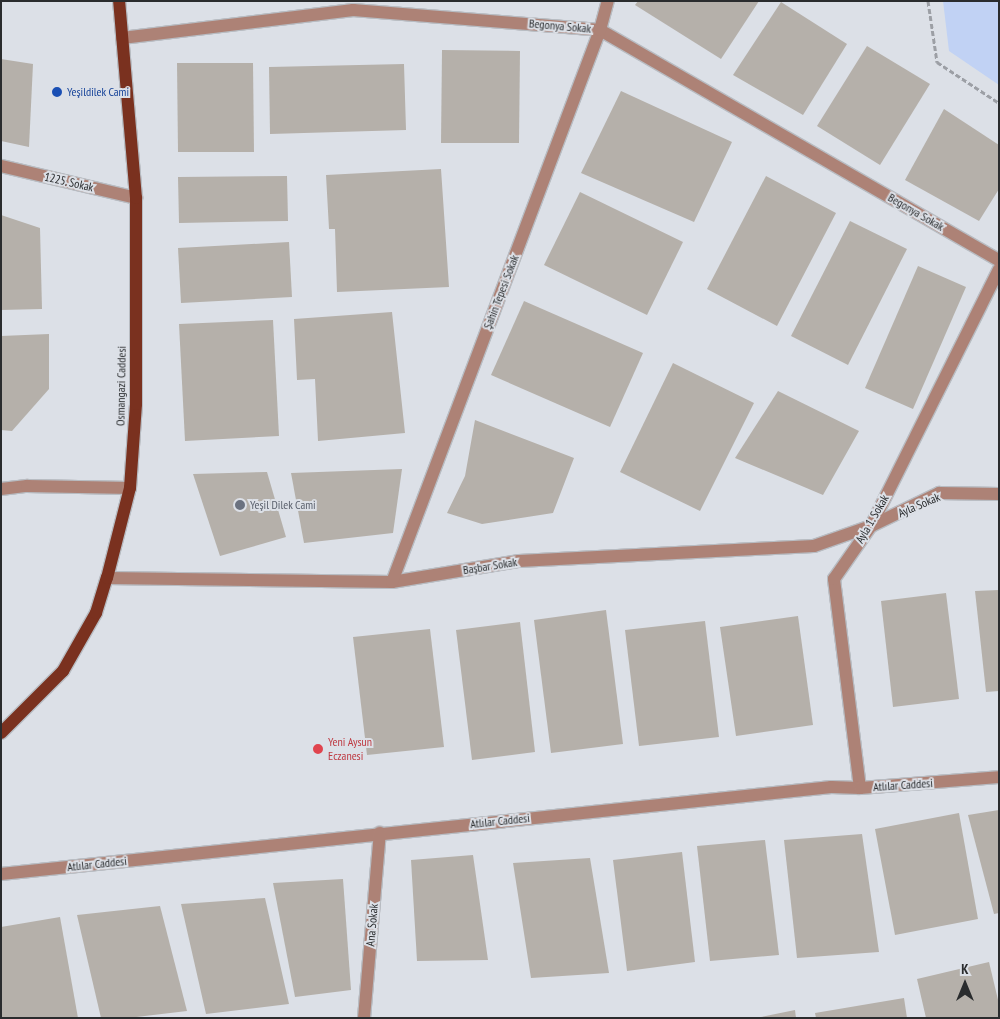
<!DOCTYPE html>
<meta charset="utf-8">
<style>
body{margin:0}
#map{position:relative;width:1000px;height:1019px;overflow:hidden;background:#dce0e7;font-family:"PT Sans Narrow",sans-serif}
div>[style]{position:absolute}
.green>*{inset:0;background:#c1d2f4}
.building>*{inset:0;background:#b5b0aa}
.path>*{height:3px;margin-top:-1.5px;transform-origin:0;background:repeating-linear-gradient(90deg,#9c9fa5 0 5px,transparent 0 7.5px)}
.roads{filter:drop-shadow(1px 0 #b8bcc2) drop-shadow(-1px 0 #b8bcc2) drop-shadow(0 1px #b8bcc2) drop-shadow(0 -1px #b8bcc2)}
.minor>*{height:12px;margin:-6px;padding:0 6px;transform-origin:6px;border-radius:6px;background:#ad8276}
.major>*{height:12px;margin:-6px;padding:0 6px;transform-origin:6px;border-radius:6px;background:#7a311f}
.dots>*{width:14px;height:14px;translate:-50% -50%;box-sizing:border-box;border:2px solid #dce0e7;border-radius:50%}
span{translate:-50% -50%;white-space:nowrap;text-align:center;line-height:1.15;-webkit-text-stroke:4px #dce0e7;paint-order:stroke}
.street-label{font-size:12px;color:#2a2c2e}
.transit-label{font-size:12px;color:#164399}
.left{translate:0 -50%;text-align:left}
.worship-label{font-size:12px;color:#5b616d}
.health-label{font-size:12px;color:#be3a42}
.frame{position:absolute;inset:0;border:2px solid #2a2c2e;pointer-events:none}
.north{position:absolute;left:940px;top:959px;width:50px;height:50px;-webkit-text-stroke:4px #dce0e7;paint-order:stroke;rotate:0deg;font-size:14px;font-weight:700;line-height:20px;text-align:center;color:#2a2c2e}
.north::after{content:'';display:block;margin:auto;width:18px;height:22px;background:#2a2c2e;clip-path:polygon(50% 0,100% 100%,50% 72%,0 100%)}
</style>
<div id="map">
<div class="green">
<div style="clip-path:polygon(943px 1px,999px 1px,999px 85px,949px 51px)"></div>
</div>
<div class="building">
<div style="clip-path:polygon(638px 1px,759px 1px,721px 59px,635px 5px)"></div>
<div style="clip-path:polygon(781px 2px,847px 44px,803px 115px,733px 75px)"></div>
<div style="clip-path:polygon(867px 46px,930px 84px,880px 165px,817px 126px)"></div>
<div style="clip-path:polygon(442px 50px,520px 51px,519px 143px,441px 143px)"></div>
<div style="clip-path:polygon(1px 59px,33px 64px,29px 147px,1px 141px)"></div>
<div style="clip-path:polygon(177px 63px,253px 63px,254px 152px,178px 152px)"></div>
<div style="clip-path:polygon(404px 64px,406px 130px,270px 134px,269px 67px)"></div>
<div style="clip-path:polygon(621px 91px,732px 142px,694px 222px,581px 173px)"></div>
<div style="clip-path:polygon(944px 109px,999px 145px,999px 189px,979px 221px,905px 180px)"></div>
<div style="clip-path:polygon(441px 169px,449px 287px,337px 292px,335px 229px,329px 229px,326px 175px)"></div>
<div style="clip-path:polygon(287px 176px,288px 221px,179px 223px,178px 177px)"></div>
<div style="clip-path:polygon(766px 176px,836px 213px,777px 326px,707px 289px)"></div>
<div style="clip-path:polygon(580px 192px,683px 242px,647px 315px,544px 265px)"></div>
<div style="clip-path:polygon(1px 215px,40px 228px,42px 309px,1px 310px)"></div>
<div style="clip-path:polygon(850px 221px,907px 249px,848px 365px,791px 336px)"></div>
<div style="clip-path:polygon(289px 242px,292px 297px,181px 303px,178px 248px)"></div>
<div style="clip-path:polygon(918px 266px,966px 287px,913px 409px,865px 388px)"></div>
<div style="clip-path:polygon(524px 301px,643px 353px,610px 427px,491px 375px)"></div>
<div style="clip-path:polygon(392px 312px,405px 433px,318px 441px,315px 379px,297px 380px,294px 319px)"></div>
<div style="clip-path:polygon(273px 320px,279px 436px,185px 441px,179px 324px)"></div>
<div style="clip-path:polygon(49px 334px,49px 389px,12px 431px,1px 430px,1px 336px)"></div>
<div style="clip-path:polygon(673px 363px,754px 403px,700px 511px,620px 472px)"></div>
<div style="clip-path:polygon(778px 391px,859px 431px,823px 495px,735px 458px)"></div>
<div style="clip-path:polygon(475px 420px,574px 458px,553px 513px,482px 524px,447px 513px,465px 476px)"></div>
<div style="clip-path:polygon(402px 469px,393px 533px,304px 543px,291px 473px)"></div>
<div style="clip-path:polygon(267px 472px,286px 537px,220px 556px,193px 474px)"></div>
<div style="clip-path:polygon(999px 590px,999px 691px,986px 692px,975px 591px)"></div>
<div style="clip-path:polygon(946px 593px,959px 699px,893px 707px,881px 601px)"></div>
<div style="clip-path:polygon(606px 610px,623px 744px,551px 753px,534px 620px)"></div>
<div style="clip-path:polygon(798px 616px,813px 725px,736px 736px,720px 627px)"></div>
<div style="clip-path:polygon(705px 621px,719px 737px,639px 746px,625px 630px)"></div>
<div style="clip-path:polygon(520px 622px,535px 752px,472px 760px,456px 630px)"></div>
<div style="clip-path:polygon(430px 629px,444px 747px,367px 755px,353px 637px)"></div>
<div style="clip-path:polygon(999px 810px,999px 913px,994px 914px,968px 815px)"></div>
<div style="clip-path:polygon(959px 813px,978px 919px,895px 935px,875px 829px)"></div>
<div style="clip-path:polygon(862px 834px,879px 952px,797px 958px,784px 840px)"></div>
<div style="clip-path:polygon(765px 840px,779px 955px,710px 961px,697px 846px)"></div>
<div style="clip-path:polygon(682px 852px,695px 962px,627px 971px,613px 860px)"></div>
<div style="clip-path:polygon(473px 855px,488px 960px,417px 961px,411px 860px)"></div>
<div style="clip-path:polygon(590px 858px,609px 973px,531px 978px,513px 863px)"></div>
<div style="clip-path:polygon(343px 879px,351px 990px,295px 997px,273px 883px)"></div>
<div style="clip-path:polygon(265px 898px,289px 1004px,206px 1014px,181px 904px)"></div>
<div style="clip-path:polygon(160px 906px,187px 1011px,128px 1018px,101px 1018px,77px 915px)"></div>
<div style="clip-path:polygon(60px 917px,78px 1018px,1px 1018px,1px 927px)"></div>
<div style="clip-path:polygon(989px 962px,999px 1004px,999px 1018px,926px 1018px,917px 979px)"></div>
<div style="clip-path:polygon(904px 998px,907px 1018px,816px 1018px,815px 1013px)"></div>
<div style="clip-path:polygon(795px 1010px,796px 1018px,761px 1018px,761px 1017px)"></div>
</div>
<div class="path">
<div style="left:928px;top:1px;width:62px;rotate:81.6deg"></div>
<div style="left:937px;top:62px;width:74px;rotate:33.5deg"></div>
</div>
<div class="roads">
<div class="minor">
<div style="left:122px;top:38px;width:233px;rotate:-6.9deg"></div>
<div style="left:353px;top:10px;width:248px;rotate:4.6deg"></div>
<div style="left:600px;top:30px;width:461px;rotate:30deg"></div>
<div style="left:1px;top:166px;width:139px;rotate:13.3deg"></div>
<div style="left:1px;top:489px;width:26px;rotate:-7deg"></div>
<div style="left:27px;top:486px;width:103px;rotate:1.1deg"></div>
<div style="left:107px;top:578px;width:285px;rotate:0.8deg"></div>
<div style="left:392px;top:582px;width:129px;rotate:-9.4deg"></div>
<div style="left:519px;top:561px;width:295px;rotate:-2.9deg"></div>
<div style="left:814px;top:546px;width:60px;rotate:-19.3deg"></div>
<div style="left:871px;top:526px;width:76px;rotate:-25.9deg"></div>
<div style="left:939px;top:493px;width:60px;rotate:1deg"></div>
<div style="left:392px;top:582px;width:590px;rotate:-69.35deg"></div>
<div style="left:600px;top:30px;width:30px;rotate:-75deg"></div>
<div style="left:860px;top:788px;width:211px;rotate:-97.1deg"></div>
<div style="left:834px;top:579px;width:65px;rotate:-55.1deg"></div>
<div style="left:871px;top:526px;width:287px;rotate:-63.5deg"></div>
<div style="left:1px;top:874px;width:835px;rotate:-5.98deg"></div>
<div style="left:831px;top:787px;width:29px;rotate:2deg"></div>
<div style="left:860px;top:788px;width:139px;rotate:-4.5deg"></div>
<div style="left:364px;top:1018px;width:186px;rotate:-85.1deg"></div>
</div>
<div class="major">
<div style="left:1px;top:733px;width:88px;rotate:-45deg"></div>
<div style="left:63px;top:671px;width:67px;rotate:-60.4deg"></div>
<div style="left:96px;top:613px;width:37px;rotate:-73deg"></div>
<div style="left:107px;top:578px;width:93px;rotate:-75.7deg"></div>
<div style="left:130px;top:488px;width:84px;rotate:-85.9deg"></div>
<div style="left:136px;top:404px;width:206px;rotate:-90deg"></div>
<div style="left:136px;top:198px;width:198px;rotate:-94.9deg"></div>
</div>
</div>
<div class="dots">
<div style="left:57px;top:92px;background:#1a4fb4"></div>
<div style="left:240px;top:505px;background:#6b7280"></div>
<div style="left:318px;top:749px;background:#e0444e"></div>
</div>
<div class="street-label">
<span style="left:560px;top:26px;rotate:5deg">Begonya Sokak</span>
<span style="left:69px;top:182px;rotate:13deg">1225. Sokak</span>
<span style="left:916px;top:212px;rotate:30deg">Begonya Sokak</span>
<span style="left:501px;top:292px;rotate:-69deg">Şahin Tepesi Sokak</span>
<span style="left:121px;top:386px;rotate:-89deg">Osmangazi Caddesi</span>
<span style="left:919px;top:505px;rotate:-23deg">Ayla Sokak</span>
<span style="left:872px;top:519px;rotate:-60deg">Ayla 1. Sokak</span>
<span style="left:490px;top:566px;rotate:-9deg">Başbar Sokak</span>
<span style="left:903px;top:785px;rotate:-4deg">Atlılar Caddesi</span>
<span style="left:500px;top:821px;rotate:-6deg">Atlılar Caddesi</span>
<span style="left:97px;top:864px;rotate:-6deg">Atlılar Caddesi</span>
<span style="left:372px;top:925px;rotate:-85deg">Ana Sokak</span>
</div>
<div class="transit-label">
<span class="left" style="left:67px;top:92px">Yeşildilek Cami</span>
</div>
<div class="worship-label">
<span class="left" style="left:250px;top:505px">Yeşil Dilek Cami</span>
</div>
<div class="health-label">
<span class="left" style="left:328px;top:749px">Yeni Aysun<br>Eczanesi</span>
</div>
<div class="frame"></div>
<div class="north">K</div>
</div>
